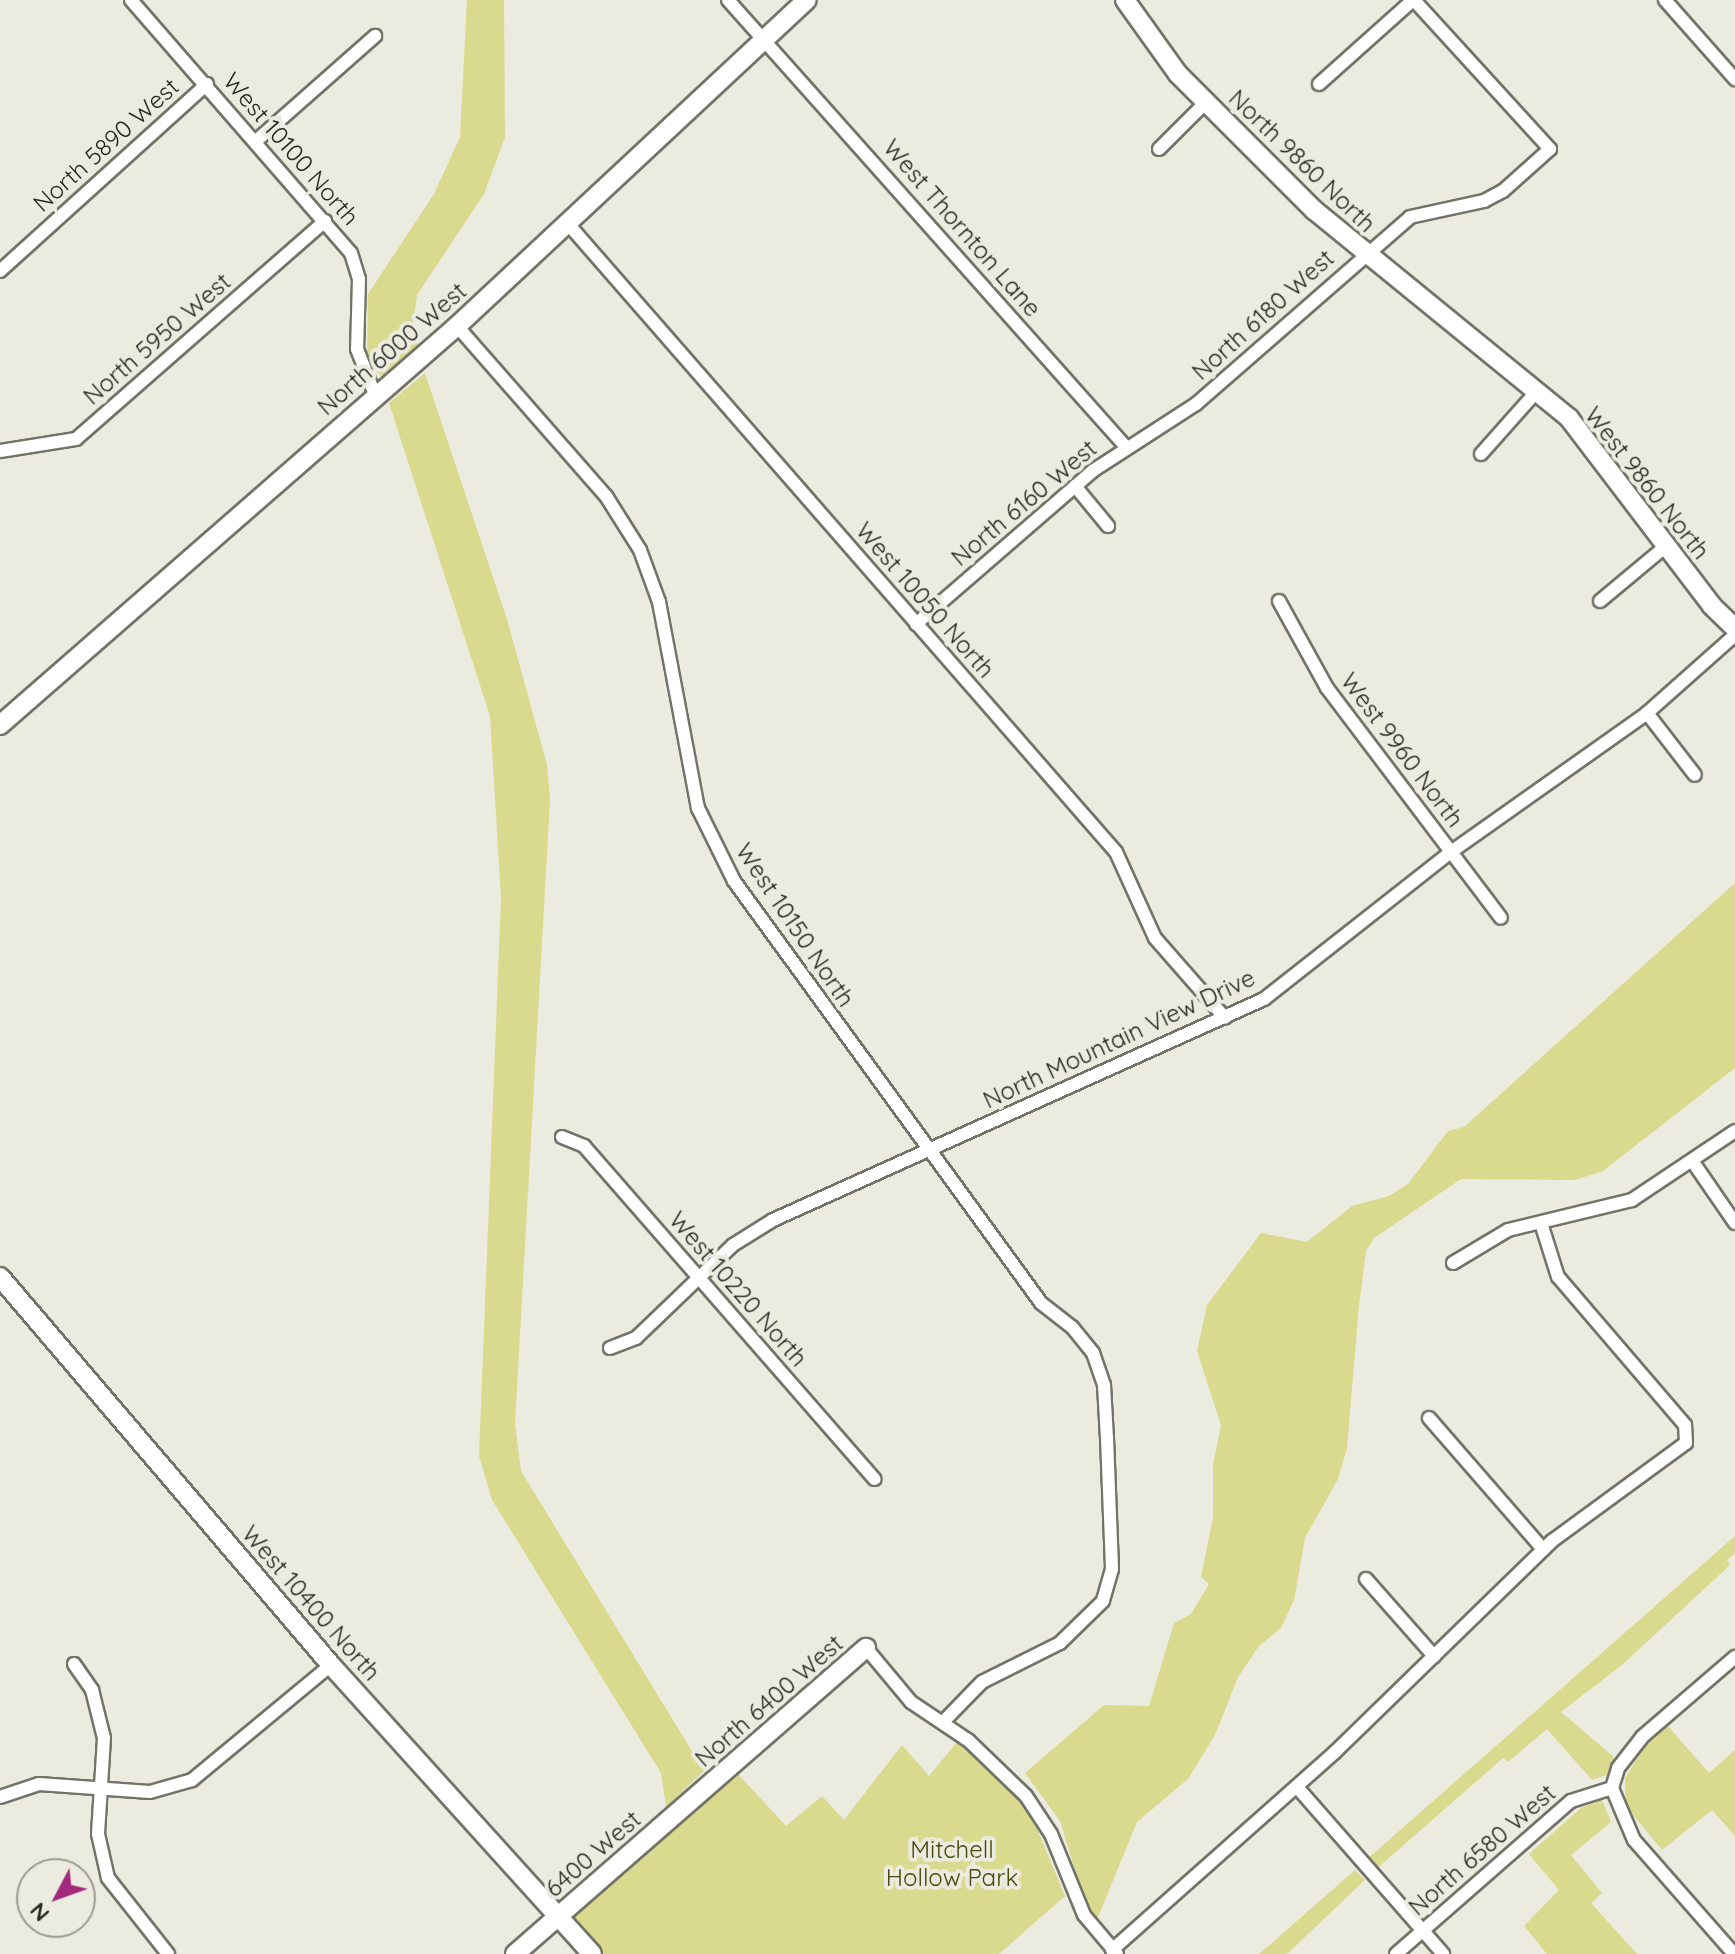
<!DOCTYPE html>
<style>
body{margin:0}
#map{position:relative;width:1735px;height:1954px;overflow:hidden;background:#ebebdf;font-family:Quicksand,sans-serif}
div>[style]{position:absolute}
.green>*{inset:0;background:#d9da8d}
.roads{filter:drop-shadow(2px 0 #737469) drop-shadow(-2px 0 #737469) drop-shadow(0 2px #737469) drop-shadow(0 -2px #737469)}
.street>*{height:12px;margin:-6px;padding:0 6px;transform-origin:6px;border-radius:6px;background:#fff}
.secondary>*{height:18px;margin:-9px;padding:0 9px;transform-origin:9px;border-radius:9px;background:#fff}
span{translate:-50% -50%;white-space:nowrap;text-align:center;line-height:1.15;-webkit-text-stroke:8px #ebebdf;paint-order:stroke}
.street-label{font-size:24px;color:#252521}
.park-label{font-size:24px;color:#4b4a0f}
.north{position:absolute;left:16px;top:1858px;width:80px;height:80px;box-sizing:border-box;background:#ebebdf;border:2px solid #9c9c93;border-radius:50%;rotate:229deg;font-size:22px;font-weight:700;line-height:32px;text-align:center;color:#252521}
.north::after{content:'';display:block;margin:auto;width:28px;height:36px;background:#a4297d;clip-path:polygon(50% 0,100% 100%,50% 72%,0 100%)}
</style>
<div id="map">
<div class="green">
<div style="clip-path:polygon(467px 0,504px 0,505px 137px,484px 194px,417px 295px,413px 322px,418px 345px,384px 377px,373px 370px,367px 355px,368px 294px,434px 194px,460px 137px)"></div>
<div style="clip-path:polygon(425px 373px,507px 619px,547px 765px,550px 800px,515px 1424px,521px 1471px,704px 1771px,666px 1807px,661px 1773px,492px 1500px,479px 1456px,501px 898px,490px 716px,389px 403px)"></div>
<div style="clip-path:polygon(1735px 883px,1735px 1068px,1603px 1171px,1575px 1180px,1461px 1179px,1374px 1238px,1366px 1251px,1359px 1306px,1347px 1448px,1338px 1479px,1305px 1538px,1294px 1600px,1281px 1628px,1259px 1646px,1238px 1677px,1215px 1735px,1188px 1779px,1137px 1822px,1096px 1922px,1086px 1907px,1060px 1821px,1025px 1773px,1104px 1705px,1149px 1706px,1174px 1623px,1191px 1614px,1209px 1584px,1201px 1577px,1213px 1517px,1213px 1465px,1221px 1425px,1197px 1351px,1207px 1305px,1261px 1233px,1307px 1242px,1352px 1206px,1389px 1196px,1408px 1184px,1448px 1131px,1464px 1127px)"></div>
<div style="clip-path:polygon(1735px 1536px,1735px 1553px,1727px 1560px,1730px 1565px,1623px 1664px,1561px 1712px,1615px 1758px,1609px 1774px,1592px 1780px,1547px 1729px,1508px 1762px,1503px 1758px,1374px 1871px,1365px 1861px)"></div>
<div style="clip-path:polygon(1668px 1726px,1709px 1773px,1735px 1750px,1735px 1836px,1712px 1810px,1662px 1850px,1626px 1806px,1625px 1778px,1644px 1747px)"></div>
<div style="clip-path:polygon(958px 1741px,994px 1771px,1031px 1814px,1065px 1896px,999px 1954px,597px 1954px,572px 1926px,574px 1913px,737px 1773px,786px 1826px,822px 1796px,844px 1820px,902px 1745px,929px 1776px)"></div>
<div style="clip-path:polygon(1602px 1800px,1611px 1822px,1571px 1855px,1602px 1893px,1591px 1903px,1637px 1954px,1547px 1954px,1524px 1926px,1559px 1890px,1529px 1854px,1581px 1808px)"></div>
<div style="clip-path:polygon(1355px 1870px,1365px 1880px,1287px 1954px,1259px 1954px)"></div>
</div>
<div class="roads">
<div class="street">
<div style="left:131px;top:0;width:335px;rotate:49deg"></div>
<div style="left:351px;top:253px;width:27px;rotate:73deg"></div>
<div style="left:359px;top:279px;width:70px;rotate:91.6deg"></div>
<div style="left:357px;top:349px;width:49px;rotate:68.6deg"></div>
<div style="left:728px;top:0;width:599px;rotate:48.32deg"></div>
<div style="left:1665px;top:0;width:106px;rotate:48.5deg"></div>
<div style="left:1319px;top:84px;width:126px;rotate:-41.8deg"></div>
<div style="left:256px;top:141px;width:159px;rotate:-41.4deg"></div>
<div style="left:1159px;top:149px;width:68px;rotate:-45deg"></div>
<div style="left:569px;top:225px;width:832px;rotate:48.9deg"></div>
<div style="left:1116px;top:852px;width:94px;rotate:65.6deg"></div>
<div style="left:1155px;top:938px;width:106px;rotate:48.8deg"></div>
<div style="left:0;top:271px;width:279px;rotate:-42.1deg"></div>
<div style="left:457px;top:326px;width:226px;rotate:48.8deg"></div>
<div style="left:606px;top:496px;width:64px;rotate:57.8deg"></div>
<div style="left:640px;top:550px;width:55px;rotate:69.9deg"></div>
<div style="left:659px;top:602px;width:210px;rotate:79.3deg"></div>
<div style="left:698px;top:808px;width:81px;rotate:63.7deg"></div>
<div style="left:734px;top:881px;width:522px;rotate:53.96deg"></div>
<div style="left:1041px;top:1303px;width:39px;rotate:38deg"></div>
<div style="left:1072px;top:1327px;width:33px;rotate:51deg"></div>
<div style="left:1093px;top:1353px;width:34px;rotate:71deg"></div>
<div style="left:1104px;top:1385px;width:53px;rotate:86.8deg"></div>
<div style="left:1107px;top:1438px;width:131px;rotate:87.8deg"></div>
<div style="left:1112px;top:1569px;width:33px;rotate:106deg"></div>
<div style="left:1103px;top:1601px;width:60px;rotate:135.7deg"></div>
<div style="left:1060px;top:1643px;width:87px;rotate:153.4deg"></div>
<div style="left:982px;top:1682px;width:56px;rotate:134.3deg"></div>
<div style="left:0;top:451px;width:77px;rotate:-9deg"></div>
<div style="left:76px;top:439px;width:331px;rotate:-41.2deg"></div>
<div style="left:1481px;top:454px;width:83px;rotate:-48.4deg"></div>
<div style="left:1075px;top:486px;width:52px;rotate:50.5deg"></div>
<div style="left:1279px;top:601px;width:99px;rotate:61.1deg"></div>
<div style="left:1327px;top:688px;width:288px;rotate:52.9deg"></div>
<div style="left:1600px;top:601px;width:86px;rotate:-39.8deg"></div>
<div style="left:916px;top:624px;width:235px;rotate:-40.9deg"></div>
<div style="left:1094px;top:470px;width:121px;rotate:-32.9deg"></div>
<div style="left:1196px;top:404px;width:284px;rotate:-41.1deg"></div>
<div style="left:1410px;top:217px;width:76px;rotate:-12.2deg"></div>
<div style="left:1484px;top:201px;width:21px;rotate:-28deg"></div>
<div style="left:1503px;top:191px;width:63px;rotate:-41.8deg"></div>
<div style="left:1550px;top:149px;width:202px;rotate:-132.4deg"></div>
<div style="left:1647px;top:713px;width:78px;rotate:52.3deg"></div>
<div style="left:562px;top:1137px;width:24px;rotate:22deg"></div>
<div style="left:584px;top:1146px;width:442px;rotate:48.9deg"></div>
<div style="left:1693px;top:1162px;width:74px;rotate:55.5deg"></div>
<div style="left:1453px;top:1263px;width:64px;rotate:-31deg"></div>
<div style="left:1508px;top:1230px;width:128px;rotate:-13.6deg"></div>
<div style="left:1632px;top:1200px;width:124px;rotate:-33.8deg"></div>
<div style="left:610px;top:1348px;width:28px;rotate:-21deg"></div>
<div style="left:636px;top:1338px;width:134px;rotate:-43.8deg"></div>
<div style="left:733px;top:1245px;width:47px;rotate:-32deg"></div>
<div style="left:773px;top:1220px;width:538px;rotate:-24.23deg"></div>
<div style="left:1264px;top:999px;width:238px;rotate:-38.2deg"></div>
<div style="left:1451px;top:852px;width:240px;rotate:-35.3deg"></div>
<div style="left:1647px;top:713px;width:118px;rotate:-41.6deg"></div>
<div style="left:1429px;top:1418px;width:174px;rotate:49deg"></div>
<div style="left:1366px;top:1579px;width:103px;rotate:48.6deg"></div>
<div style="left:866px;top:1648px;width:70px;rotate:50.2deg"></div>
<div style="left:911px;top:1702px;width:70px;rotate:33.9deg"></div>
<div style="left:969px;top:1741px;width:79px;rotate:44deg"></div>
<div style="left:1026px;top:1796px;width:45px;rotate:56.7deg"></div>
<div style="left:1051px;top:1834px;width:87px;rotate:67.8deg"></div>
<div style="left:1084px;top:1915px;width:51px;rotate:49.8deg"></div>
<div style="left:74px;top:1664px;width:32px;rotate:55deg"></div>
<div style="left:92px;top:1690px;width:49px;rotate:76deg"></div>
<div style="left:104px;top:1738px;width:96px;rotate:93.6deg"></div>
<div style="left:98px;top:1834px;width:45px;rotate:77.2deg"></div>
<div style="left:108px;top:1878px;width:97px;rotate:51.7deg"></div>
<div style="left:1297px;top:1787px;width:222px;rotate:48.8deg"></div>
<div style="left:1612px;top:1788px;width:56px;rotate:67.1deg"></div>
<div style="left:1634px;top:1840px;width:152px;rotate:48.7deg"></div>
<div style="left:0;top:1797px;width:41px;rotate:-18.4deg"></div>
<div style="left:39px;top:1784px;width:111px;rotate:4.1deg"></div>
<div style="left:150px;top:1792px;width:44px;rotate:-15.9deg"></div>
<div style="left:192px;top:1780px;width:180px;rotate:-39.6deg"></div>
<div style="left:1112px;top:1950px;width:298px;rotate:-41.6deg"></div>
<div style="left:1335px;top:1752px;width:303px;rotate:-44.2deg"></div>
<div style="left:1552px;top:1541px;width:166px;rotate:-36.2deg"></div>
<div style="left:1686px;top:1443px;width:18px;rotate:-93deg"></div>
<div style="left:1685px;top:1425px;width:195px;rotate:-130.6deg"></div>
<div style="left:1558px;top:1277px;width:57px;rotate:-107.5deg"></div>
<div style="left:1396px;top:1954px;width:232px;rotate:-41.2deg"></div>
<div style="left:1571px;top:1801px;width:43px;rotate:-17.6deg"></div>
<div style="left:1612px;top:1788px;width:21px;rotate:-73deg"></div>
<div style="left:1618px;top:1768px;width:39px;rotate:-52deg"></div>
<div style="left:1642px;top:1737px;width:123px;rotate:-40.7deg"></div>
</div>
<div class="secondary">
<div style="left:1125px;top:0;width:91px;rotate:54.4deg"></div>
<div style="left:1178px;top:74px;width:192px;rotate:45deg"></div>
<div style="left:1314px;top:210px;width:329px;rotate:39.2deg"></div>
<div style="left:1569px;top:418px;width:236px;rotate:52.7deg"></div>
<div style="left:1712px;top:606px;width:32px;rotate:44deg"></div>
<div style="left:0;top:725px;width:607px;rotate:-41.12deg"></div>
<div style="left:457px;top:326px;width:478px;rotate:-43deg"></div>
<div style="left:0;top:1277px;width:510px;rotate:49.53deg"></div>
<div style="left:331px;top:1665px;width:389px;rotate:47.9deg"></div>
<div style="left:515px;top:1954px;width:466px;rotate:-41.1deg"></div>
</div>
</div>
<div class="street-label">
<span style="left:106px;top:145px;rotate:-42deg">North 5890 West</span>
<span style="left:291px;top:149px;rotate:49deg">West 10100 North</span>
<span style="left:1302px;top:161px;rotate:44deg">North 9860 North</span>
<span style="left:962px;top:228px;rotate:49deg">West Thornton Lane</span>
<span style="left:1263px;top:315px;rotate:-42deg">North 6180 West</span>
<span style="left:157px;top:339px;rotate:-41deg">North 5950 West</span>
<span style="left:392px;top:349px;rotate:-41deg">North 6000 West</span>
<span style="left:1647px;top:483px;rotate:52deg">West 9860 North</span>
<span style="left:1024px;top:503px;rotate:-40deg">North 6160 West</span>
<span style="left:925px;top:600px;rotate:49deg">West 10050 North</span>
<span style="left:1402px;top:750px;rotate:53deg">West 9960 North</span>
<span style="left:795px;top:925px;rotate:56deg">West 10150 North</span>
<span style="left:1119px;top:1039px;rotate:-25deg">North Mountain View Drive</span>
<span style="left:738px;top:1289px;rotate:49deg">West 10220 North</span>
<span style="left:311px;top:1603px;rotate:49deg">West 10400 North</span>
<span style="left:769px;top:1701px;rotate:-41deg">North 6400 West</span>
<span style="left:1482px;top:1850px;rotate:-41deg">North 6580 West</span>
<span style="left:593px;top:1854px;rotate:-41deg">6400 West</span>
</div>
<div class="park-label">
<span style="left:952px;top:1864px">Mitchell<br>Hollow Park</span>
</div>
<div class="north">N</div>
</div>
